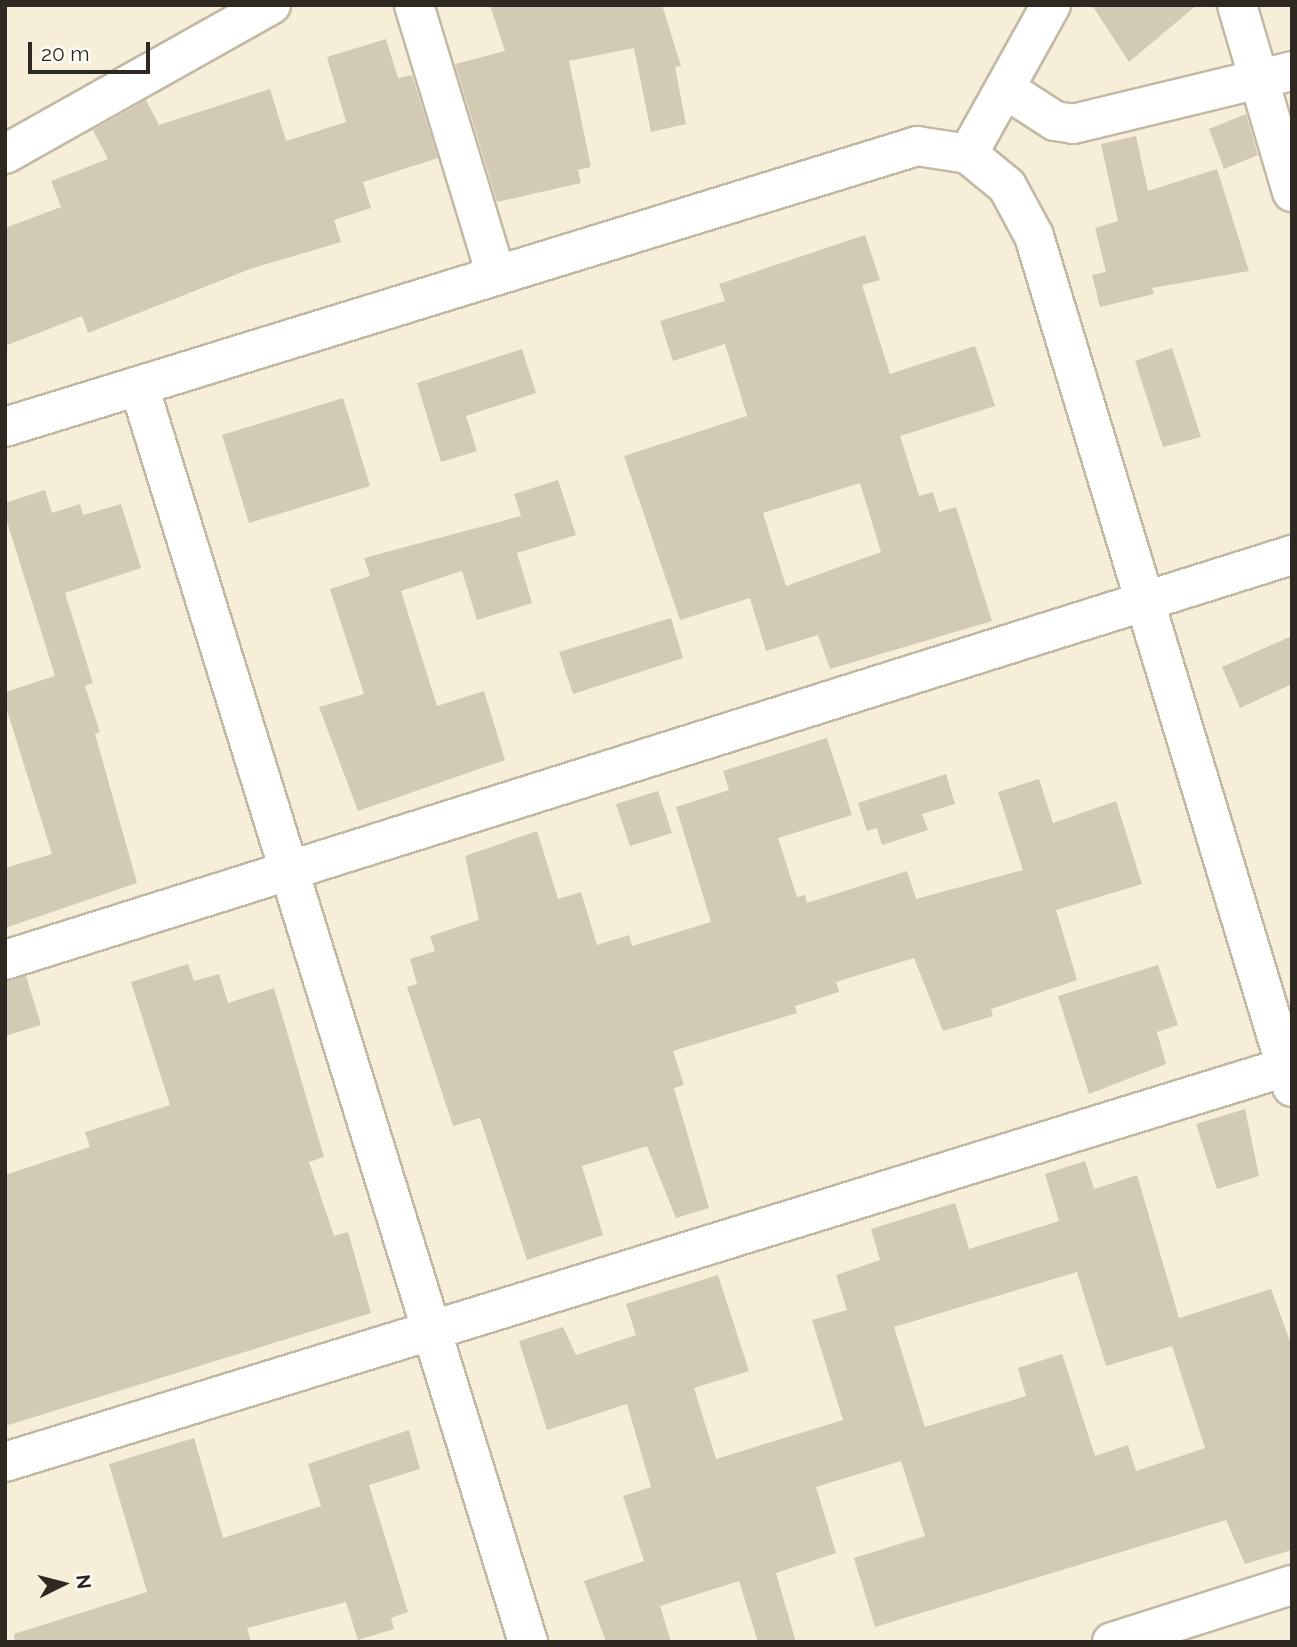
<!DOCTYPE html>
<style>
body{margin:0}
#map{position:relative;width:1297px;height:1647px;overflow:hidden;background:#f7eed9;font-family:Raleway,sans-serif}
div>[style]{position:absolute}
.building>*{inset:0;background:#d3cab6}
.roads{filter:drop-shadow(2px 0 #c2b9a5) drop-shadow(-2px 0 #c2b9a5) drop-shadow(0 2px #c2b9a5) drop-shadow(0 -2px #c2b9a5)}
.minor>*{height:38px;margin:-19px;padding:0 19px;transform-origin:19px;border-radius:19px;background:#fff}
.tertiary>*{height:38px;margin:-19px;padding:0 19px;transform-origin:19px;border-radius:19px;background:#fff}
span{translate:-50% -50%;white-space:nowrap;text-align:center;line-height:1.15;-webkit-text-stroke:7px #fdfcf7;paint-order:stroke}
.frame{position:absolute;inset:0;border:7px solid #2d2921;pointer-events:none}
.north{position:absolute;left:28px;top:1549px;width:70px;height:70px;-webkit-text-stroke:5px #fdfcf7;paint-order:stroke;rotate:84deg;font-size:19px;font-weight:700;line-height:28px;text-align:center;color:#2d2921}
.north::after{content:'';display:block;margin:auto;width:24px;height:32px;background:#2d2921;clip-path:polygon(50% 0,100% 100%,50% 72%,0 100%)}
.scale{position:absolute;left:28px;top:42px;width:122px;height:32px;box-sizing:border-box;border:4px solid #2d2921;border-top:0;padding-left:9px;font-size:21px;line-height:24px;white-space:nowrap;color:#2d2921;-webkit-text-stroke:5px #fdfcf7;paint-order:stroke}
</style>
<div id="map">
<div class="building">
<div style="clip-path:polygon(490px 5px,662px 5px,681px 66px,675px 67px,686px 124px,651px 132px,634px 48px,569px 61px,591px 167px,578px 170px,581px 183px,497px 202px,455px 64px,505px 51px)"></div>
<div style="clip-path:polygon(1092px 5px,1197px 5px,1129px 62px)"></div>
<div style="clip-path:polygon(386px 39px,398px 78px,412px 75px,438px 158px,363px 182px,371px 208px,334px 220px,341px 242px,250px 269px,88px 333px,82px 316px,5px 346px,5px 228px,61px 207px,51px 181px,108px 159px,93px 130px,146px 100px,159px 125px,270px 89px,286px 141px,318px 131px,346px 122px,327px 57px)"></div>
<div style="clip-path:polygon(1246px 114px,1258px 155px,1224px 169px,1209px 129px)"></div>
<div style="clip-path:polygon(1136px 136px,1148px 191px,1217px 169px,1249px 271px,1152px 288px,1154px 294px,1100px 307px,1092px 275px,1106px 272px,1095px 228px,1118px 221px,1101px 144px)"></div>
<div style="clip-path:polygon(evenodd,865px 235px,880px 280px,862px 285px,890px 374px,975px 346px,983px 369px,995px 406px,900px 436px,919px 496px,933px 492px,939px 512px,956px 507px,992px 621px,830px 669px,818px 635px,766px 651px,750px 598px,680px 620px,624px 456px,747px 416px,725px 344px,673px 361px,660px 321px,725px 301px,719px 284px,865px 235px,860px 483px,881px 552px,786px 586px,763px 513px,860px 483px)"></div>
<div style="clip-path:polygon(1172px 348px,1201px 437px,1163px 447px,1135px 361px)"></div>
<div style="clip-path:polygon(522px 349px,536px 393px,466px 416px,477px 451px,441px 462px,417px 383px)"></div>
<div style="clip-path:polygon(343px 398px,370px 486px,249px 523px,222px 435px)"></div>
<div style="clip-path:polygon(558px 480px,576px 535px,517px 553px,532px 603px,477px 620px,462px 571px,401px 591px,437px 706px,484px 691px,505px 760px,358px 811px,319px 707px,364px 694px,330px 589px,370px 576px,364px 558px,521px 516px,514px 494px)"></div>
<div style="clip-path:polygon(45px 490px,52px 513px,80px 504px,83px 515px,121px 504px,141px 568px,65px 593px,93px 683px,85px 686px,100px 732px,95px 734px,137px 883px,5px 928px,5px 868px,52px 854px,5px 704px,5px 692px,55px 676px,5px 515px,5px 503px)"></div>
<div style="clip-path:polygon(671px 618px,683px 658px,573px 694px,559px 652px)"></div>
<div style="clip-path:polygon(1292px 636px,1292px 684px,1240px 708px,1222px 667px)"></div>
<div style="clip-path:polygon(827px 738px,852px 815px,778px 838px,797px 897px,805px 895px,807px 903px,907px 871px,916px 899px,1023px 870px,998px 792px,1039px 779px,1053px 823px,1116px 801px,1142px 884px,1056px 910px,1077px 980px,991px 1009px,993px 1016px,943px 1031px,914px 958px,836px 982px,839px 992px,795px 1006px,797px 1013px,673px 1051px,684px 1085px,674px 1088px,709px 1208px,676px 1218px,647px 1146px,582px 1166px,603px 1235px,527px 1260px,480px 1118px,453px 1126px,407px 987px,417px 984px,410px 959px,435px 951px,430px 936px,479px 920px,465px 856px,537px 831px,558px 899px,581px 892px,597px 945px,629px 935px,632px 946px,711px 922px,676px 807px,729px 790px,723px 771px)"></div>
<div style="clip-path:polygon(946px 774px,955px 804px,922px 814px,928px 830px,882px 845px,877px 828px,867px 831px,858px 803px)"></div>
<div style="clip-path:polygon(658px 791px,672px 833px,630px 846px,616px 804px)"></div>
<div style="clip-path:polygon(188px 964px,194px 981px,219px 974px,228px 1003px,274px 988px,324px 1157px,309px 1162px,334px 1236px,348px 1232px,371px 1313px,5px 1426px,5px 1175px,90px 1147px,85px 1132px,170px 1105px,131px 982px)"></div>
<div style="clip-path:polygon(1158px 965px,1178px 1025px,1157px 1032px,1166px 1064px,1089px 1094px,1058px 996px)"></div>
<div style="clip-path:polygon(26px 976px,41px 1025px,5px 1036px,5px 981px)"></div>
<div style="clip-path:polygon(1245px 1109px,1259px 1176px,1217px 1189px,1196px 1124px)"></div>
<div style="clip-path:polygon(evenodd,1085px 1161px,1094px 1189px,1137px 1175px,1179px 1318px,1271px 1289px,1292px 1347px,1292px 1550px,1245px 1564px,1226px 1520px,875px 1627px,854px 1558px,925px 1536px,901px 1461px,816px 1487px,836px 1553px,776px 1573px,796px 1642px,758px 1642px,739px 1581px,660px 1606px,671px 1642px,606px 1642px,584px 1581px,644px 1561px,623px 1496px,651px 1487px,627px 1404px,547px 1430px,519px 1341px,563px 1327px,576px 1355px,636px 1335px,626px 1304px,718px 1275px,749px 1371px,694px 1388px,716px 1459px,843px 1420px,812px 1320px,847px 1310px,836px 1275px,880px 1260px,871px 1229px,955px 1203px,969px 1249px,1059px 1221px,1045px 1174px,1085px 1161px,1077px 1272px,1106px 1366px,1172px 1346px,1205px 1448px,1136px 1471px,1128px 1445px,1095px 1456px,1062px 1354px,1018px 1368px,1026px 1396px,925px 1427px,894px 1327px,1077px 1272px)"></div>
<div style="clip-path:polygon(409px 1430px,420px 1469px,369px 1485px,408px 1612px,391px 1618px,394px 1629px,358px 1640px,346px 1602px,247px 1628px,251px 1642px,15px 1642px,14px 1634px,147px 1592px,109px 1464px,194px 1438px,223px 1538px,321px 1506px,308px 1464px)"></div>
</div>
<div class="roads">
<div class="minor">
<div style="left:414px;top:5px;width:279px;rotate:73.1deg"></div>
<div style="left:1237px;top:5px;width:195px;rotate:73.6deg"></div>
<div style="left:1007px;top:90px;width:57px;rotate:32.9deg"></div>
<div style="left:1055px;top:121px;width:18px;rotate:9deg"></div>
<div style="left:1073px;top:124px;width:225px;rotate:-13.6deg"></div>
<div style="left:5px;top:154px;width:305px;rotate:-29.3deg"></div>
<div style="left:968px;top:154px;width:171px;rotate:-60.9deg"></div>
<div style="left:139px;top:386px;width:1315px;rotate:72.79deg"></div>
<div style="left:5px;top:960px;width:1349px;rotate:-17.47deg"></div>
<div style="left:5px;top:1462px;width:1347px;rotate:-17.14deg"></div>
<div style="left:1112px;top:1642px;width:189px;rotate:-17.6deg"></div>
</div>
<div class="tertiary">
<div style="left:5px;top:427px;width:954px;rotate:-17.12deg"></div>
<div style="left:917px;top:146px;width:52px;rotate:8.9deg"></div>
<div style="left:968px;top:154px;width:50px;rotate:39.4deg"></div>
<div style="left:1007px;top:186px;width:57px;rotate:61.6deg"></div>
<div style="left:1034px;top:236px;width:889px;rotate:73.13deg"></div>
</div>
</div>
<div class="frame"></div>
<div class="north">N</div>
<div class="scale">20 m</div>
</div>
